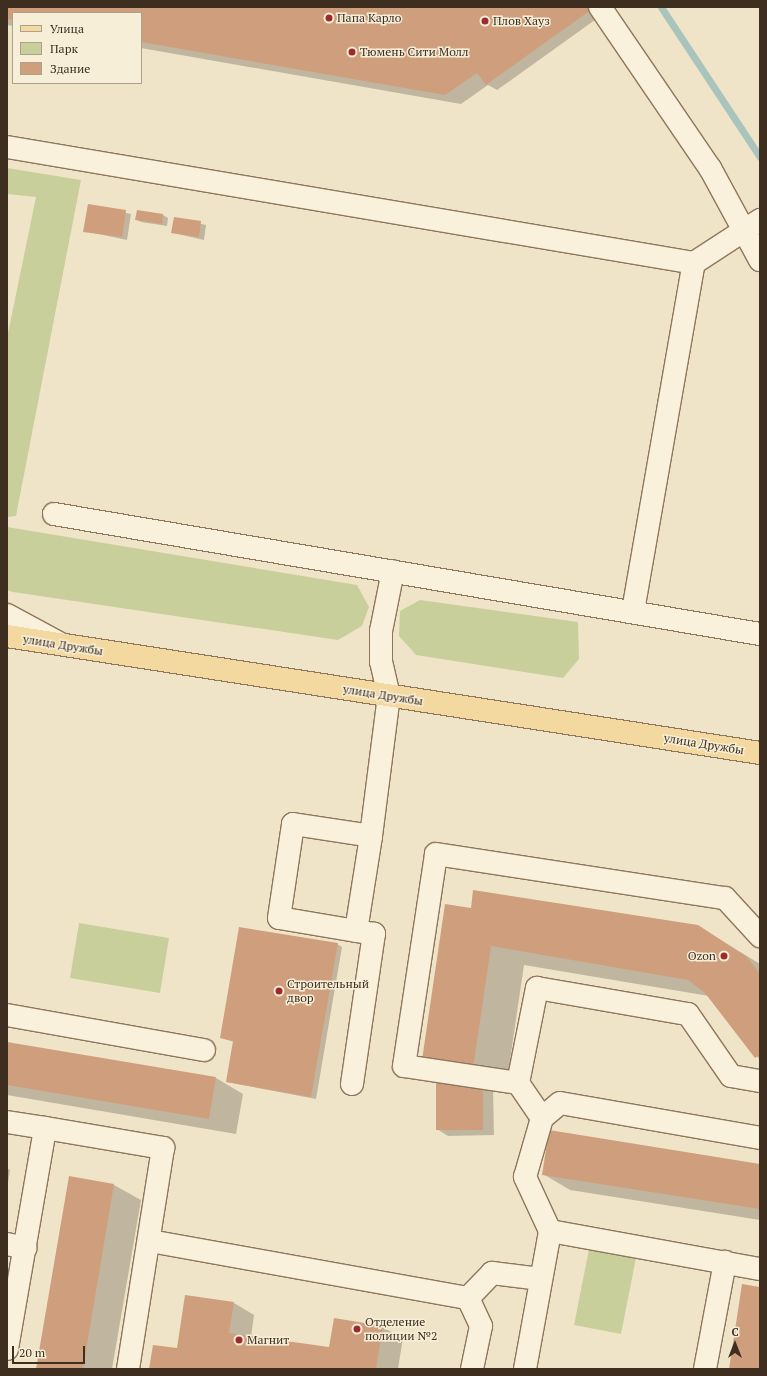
<!DOCTYPE html>
<meta charset="utf-8">
<style>
body{margin:0}
#map{position:relative;width:767px;height:1376px;overflow:hidden;background:#f0e4c8;font-family:"PT Serif",serif}
div>[style]{position:absolute}
.green>*{inset:0;background:#c9cf9b}
.shadow>*{inset:0;background:#0003}
.stream>*{height:7px;margin:-3.5px;padding:0 3.5px;transform-origin:3.5px;border-radius:3.5px;background:#a9c4bc}
.building>*{inset:0;background:#cf9f7d}
.roads{filter:drop-shadow(1px 0 #8d765c) drop-shadow(-1px 0 #8d765c) drop-shadow(0 1px #8d765c) drop-shadow(0 -1px #8d765c)}
.minor>*{height:22px;margin:-11px;padding:0 11px;transform-origin:11px;border-radius:11px;background:#faf1dc}
.major>*{height:22px;margin:-11px;padding:0 11px;transform-origin:11px;border-radius:11px;background:#f3d9a0}
.dots>*{width:11px;height:11px;translate:-50% -50%;box-sizing:border-box;border:2px solid #f7eed8;border-radius:50%}
span{translate:-50% -50%;white-space:nowrap;text-align:center;line-height:1.15;-webkit-text-stroke:3px #f7eed8;paint-order:stroke}
.poi-label{font-size:12px;color:#3d2e20}
.left{translate:0 -50%;text-align:left}
.right{translate:-100% -50%;text-align:right}
.street-label{font-size:12px;color:#3d2e20}
.frame{position:absolute;inset:0;border:8px solid #3d2e20;pointer-events:none}
.legend{position:absolute;left:12px;top:12px;width:130px;height:72px;box-sizing:border-box;background:#f7eed8;border:1px solid #ada18e;margin:0;padding:5px 7px;list-style:none;font-size:12px;color:#3d2e20}
.legend li{display:flex;align-items:center;gap:8px;height:20px}
.legend b{width:20px;border:1px solid #ada18e}
.north{position:absolute;left:715px;top:1324px;width:40px;height:40px;-webkit-text-stroke:3px #f7eed8;paint-order:stroke;rotate:0deg;font-size:11px;font-weight:700;line-height:16px;text-align:center;color:#3d2e20}
.north::after{content:'';display:block;margin:auto;width:14px;height:18px;background:#3d2e20;clip-path:polygon(50% 0,100% 100%,50% 72%,0 100%)}
.scale{position:absolute;left:12px;top:1346px;width:73px;height:18px;box-sizing:border-box;border:2px solid #3d2e20;border-top:0;padding-left:5px;font-size:12px;line-height:14px;white-space:nowrap;color:#3d2e20;-webkit-text-stroke:3px #f7eed8;paint-order:stroke}
</style>
<div id="map">
<div class="green">
<div style="clip-path:polygon(7px 168px,81px 180px,16px 516px,7px 517px,7px 338px,36px 197px,7px 194px)"></div>
<div style="clip-path:polygon(7px 527px,357px 585px,369px 607px,362px 626px,338px 640px,13px 592px,7px 590px)"></div>
<div style="clip-path:polygon(420px 600px,578px 622px,579px 659px,563px 678px,416px 655px,399px 636px,400px 611px)"></div>
<div style="clip-path:polygon(79px 923px,169px 938px,160px 993px,70px 978px)"></div>
<div style="clip-path:polygon(589px 1249px,636px 1258px,621px 1334px,574px 1325px)"></div>
</div>
<div class="shadow">
<div style="clip-path:polygon(7px 7px,613px 7px,497px 90px,488px 85px,461px 104px,141px 48px,141px 13px,13px 13px,13px 26px,7px 25px)"></div>
<div style="clip-path:polygon(88px 205px,131px 214px,127px 240px,84px 231px)"></div>
<div style="clip-path:polygon(137px 212px,163px 215px,168px 218px,167px 226px,141px 222px,136px 219px)"></div>
<div style="clip-path:polygon(175px 218px,206px 225px,204px 240px,173px 233px)"></div>
<div style="clip-path:polygon(472px 909px,698px 926px,760px 964px,760px 1060px,709px 996px,524px 965px,506px 1087px,493px 1088px,494px 1135px,448px 1136px,437px 1129px)"></div>
<div style="clip-path:polygon(337px 944px,342px 947px,316px 1099px,227px 1082px,234px 1042px,221px 1038px)"></div>
<div style="clip-path:polygon(7px 1043px,216px 1078px,243px 1094px,236px 1134px,7px 1095px)"></div>
<div style="clip-path:polygon(760px 1165px,760px 1220px,570px 1190px,543px 1174px)"></div>
<div style="clip-path:polygon(7px 1168px,10px 1170px,7px 1189px)"></div>
<div style="clip-path:polygon(70px 1177px,114px 1185px,141px 1200px,112px 1369px,37px 1369px)"></div>
<div style="clip-path:polygon(234px 1303px,254px 1315px,251px 1337px,330px 1348px,382px 1327px,403px 1338px,398px 1369px,150px 1369px)"></div>
</div>
<div class="stream">
<div style="left:661px;top:7px;width:180px;rotate:56.6deg"></div>
</div>
<div class="building">
<div style="clip-path:polygon(7px 7px,595px 7px,486px 85px,477px 73px,445px 95px,141px 42px,141px 13px,13px 13px,13px 20px,7px 19px)"></div>
<div style="clip-path:polygon(88px 204px,126px 210px,122px 237px,83px 232px)"></div>
<div style="clip-path:polygon(137px 210px,163px 214px,162px 224px,135px 220px)"></div>
<div style="clip-path:polygon(174px 217px,201px 221px,199px 237px,171px 233px)"></div>
<div style="clip-path:polygon(473px 890px,698px 925px,747px 957px,760px 974px,760px 1055px,755px 1058px,705px 993px,688px 980px,491px 946px,473px 1069px,422px 1060px,445px 904px,471px 908px)"></div>
<div style="clip-path:polygon(239px 927px,338px 943px,311px 1097px,226px 1082px,233px 1041px,220px 1038px)"></div>
<div style="clip-path:polygon(7px 1042px,216px 1077px,209px 1119px,7px 1085px)"></div>
<div style="clip-path:polygon(483px 1081px,483px 1130px,436px 1130px,436px 1082px)"></div>
<div style="clip-path:polygon(549px 1130px,760px 1164px,760px 1209px,542px 1175px)"></div>
<div style="clip-path:polygon(69px 1176px,114px 1184px,83px 1369px,36px 1369px)"></div>
<div style="clip-path:polygon(742px 1284px,760px 1287px,760px 1369px,729px 1369px)"></div>
<div style="clip-path:polygon(185px 1295px,234px 1302px,229px 1333px,329px 1347px,334px 1318px,383px 1326px,376px 1369px,149px 1369px,153px 1345px,177px 1348px)"></div>
</div>
<div class="roads">
<div class="minor">
<div style="left:600px;top:7px;width:195px;rotate:55.7deg"></div>
<div style="left:710px;top:168px;width:105px;rotate:61.5deg"></div>
<div style="left:7px;top:147px;width:697px;rotate:9.58deg"></div>
<div style="left:694px;top:263px;width:79px;rotate:-33.1deg"></div>
<div style="left:54px;top:514px;width:716px;rotate:9.65deg"></div>
<div style="left:633px;top:611px;width:353px;rotate:-80.1deg"></div>
<div style="left:7px;top:615px;width:59px;rotate:28.3deg"></div>
<div style="left:356px;top:931px;width:96px;rotate:-81deg"></div>
<div style="left:7px;top:1015px;width:200px;rotate:10.1deg"></div>
<div style="left:518px;top:1083px;width:97px;rotate:-78.7deg"></div>
<div style="left:537px;top:988px;width:153px;rotate:9.8deg"></div>
<div style="left:688px;top:1014px;width:75px;rotate:55.3deg"></div>
<div style="left:731px;top:1076px;width:29px;rotate:10deg"></div>
<div style="left:352px;top:1084px;width:152px;rotate:-81.7deg"></div>
<div style="left:374px;top:934px;width:96px;rotate:-170.4deg"></div>
<div style="left:279px;top:918px;width:95px;rotate:-81.5deg"></div>
<div style="left:293px;top:824px;width:79px;rotate:8.7deg"></div>
<div style="left:371px;top:836px;width:141px;rotate:-82.7deg"></div>
<div style="left:389px;top:696px;width:35px;rotate:-103deg"></div>
<div style="left:381px;top:662px;width:31px;rotate:-90deg"></div>
<div style="left:381px;top:631px;width:61px;rotate:-78.7deg"></div>
<div style="left:542px;top:1118px;width:23px;rotate:-40deg"></div>
<div style="left:560px;top:1103px;width:203px;rotate:9.9deg"></div>
<div style="left:7px;top:1122px;width:38px;rotate:9deg"></div>
<div style="left:550px;top:1231px;width:213px;rotate:10.3deg"></div>
<div style="left:150px;top:1241px;width:323px;rotate:10.2deg"></div>
<div style="left:468px;top:1298px;width:35px;rotate:-46deg"></div>
<div style="left:492px;top:1273px;width:49px;rotate:7deg"></div>
<div style="left:7px;top:1244px;width:19px;rotate:12deg"></div>
<div style="left:468px;top:1298px;width:31px;rotate:65deg"></div>
<div style="left:481px;top:1326px;width:44px;rotate:101.8deg"></div>
<div style="left:7px;top:1349px;width:224px;rotate:-80.2deg"></div>
<div style="left:45px;top:1128px;width:120px;rotate:9.6deg"></div>
<div style="left:163px;top:1148px;width:224px;rotate:99deg"></div>
<div style="left:525px;top:1369px;width:140px;rotate:-79.7deg"></div>
<div style="left:550px;top:1231px;width:60px;rotate:-114.8deg"></div>
<div style="left:525px;top:1177px;width:61px;rotate:-73.9deg"></div>
<div style="left:542px;top:1118px;width:42px;rotate:-124.4deg"></div>
<div style="left:518px;top:1083px;width:115px;rotate:-171.5deg"></div>
<div style="left:404px;top:1066px;width:214px;rotate:-81.4deg"></div>
<div style="left:436px;top:854px;width:292px;rotate:8.7deg"></div>
<div style="left:725px;top:898px;width:52px;rotate:47.4deg"></div>
<div style="left:705px;top:1369px;width:109px;rotate:-79.4deg"></div>
</div>
<div class="major">
<div style="left:7px;top:636px;width:762px;rotate:8.83deg"></div>
</div>
</div>
<div class="dots">
<div style="left:329px;top:18px;background:#9e2a2b"></div>
<div style="left:485px;top:21px;background:#9e2a2b"></div>
<div style="left:352px;top:52px;background:#9e2a2b"></div>
<div style="left:724px;top:956px;background:#9e2a2b"></div>
<div style="left:279px;top:991px;background:#9e2a2b"></div>
<div style="left:357px;top:1329px;background:#9e2a2b"></div>
<div style="left:239px;top:1340px;background:#9e2a2b"></div>
</div>
<div class="poi-label">
<span class="left" style="left:337px;top:18px">Папа Карло</span>
<span class="left" style="left:493px;top:21px">Плов Хауз</span>
<span class="left" style="left:360px;top:52px">Тюмень Сити Молл</span>
<span class="right" style="left:716px;top:956px">Ozon</span>
<span class="left" style="left:287px;top:991px">Строительный<br>двор</span>
<span class="left" style="left:365px;top:1329px">Отделение<br>полиции №2</span>
<span class="left" style="left:247px;top:1340px">Магнит</span>
</div>
<div class="street-label">
<span style="left:63px;top:645px;rotate:9deg">улица Дружбы</span>
<span style="left:383px;top:695px;rotate:9deg">улица Дружбы</span>
<span style="left:704px;top:744px;rotate:9deg">улица Дружбы</span>
</div>
<div class="frame"></div>
<ul class="legend">
<li><b style="height:5px;background:#f3d9a0"></b>Улица</li>
<li><b style="height:11px;background:#c9cf9b"></b>Парк</li>
<li><b style="height:11px;background:#cf9f7d"></b>Здание</li>
</ul>
<div class="north">С</div>
<div class="scale">20 m</div>
</div>
